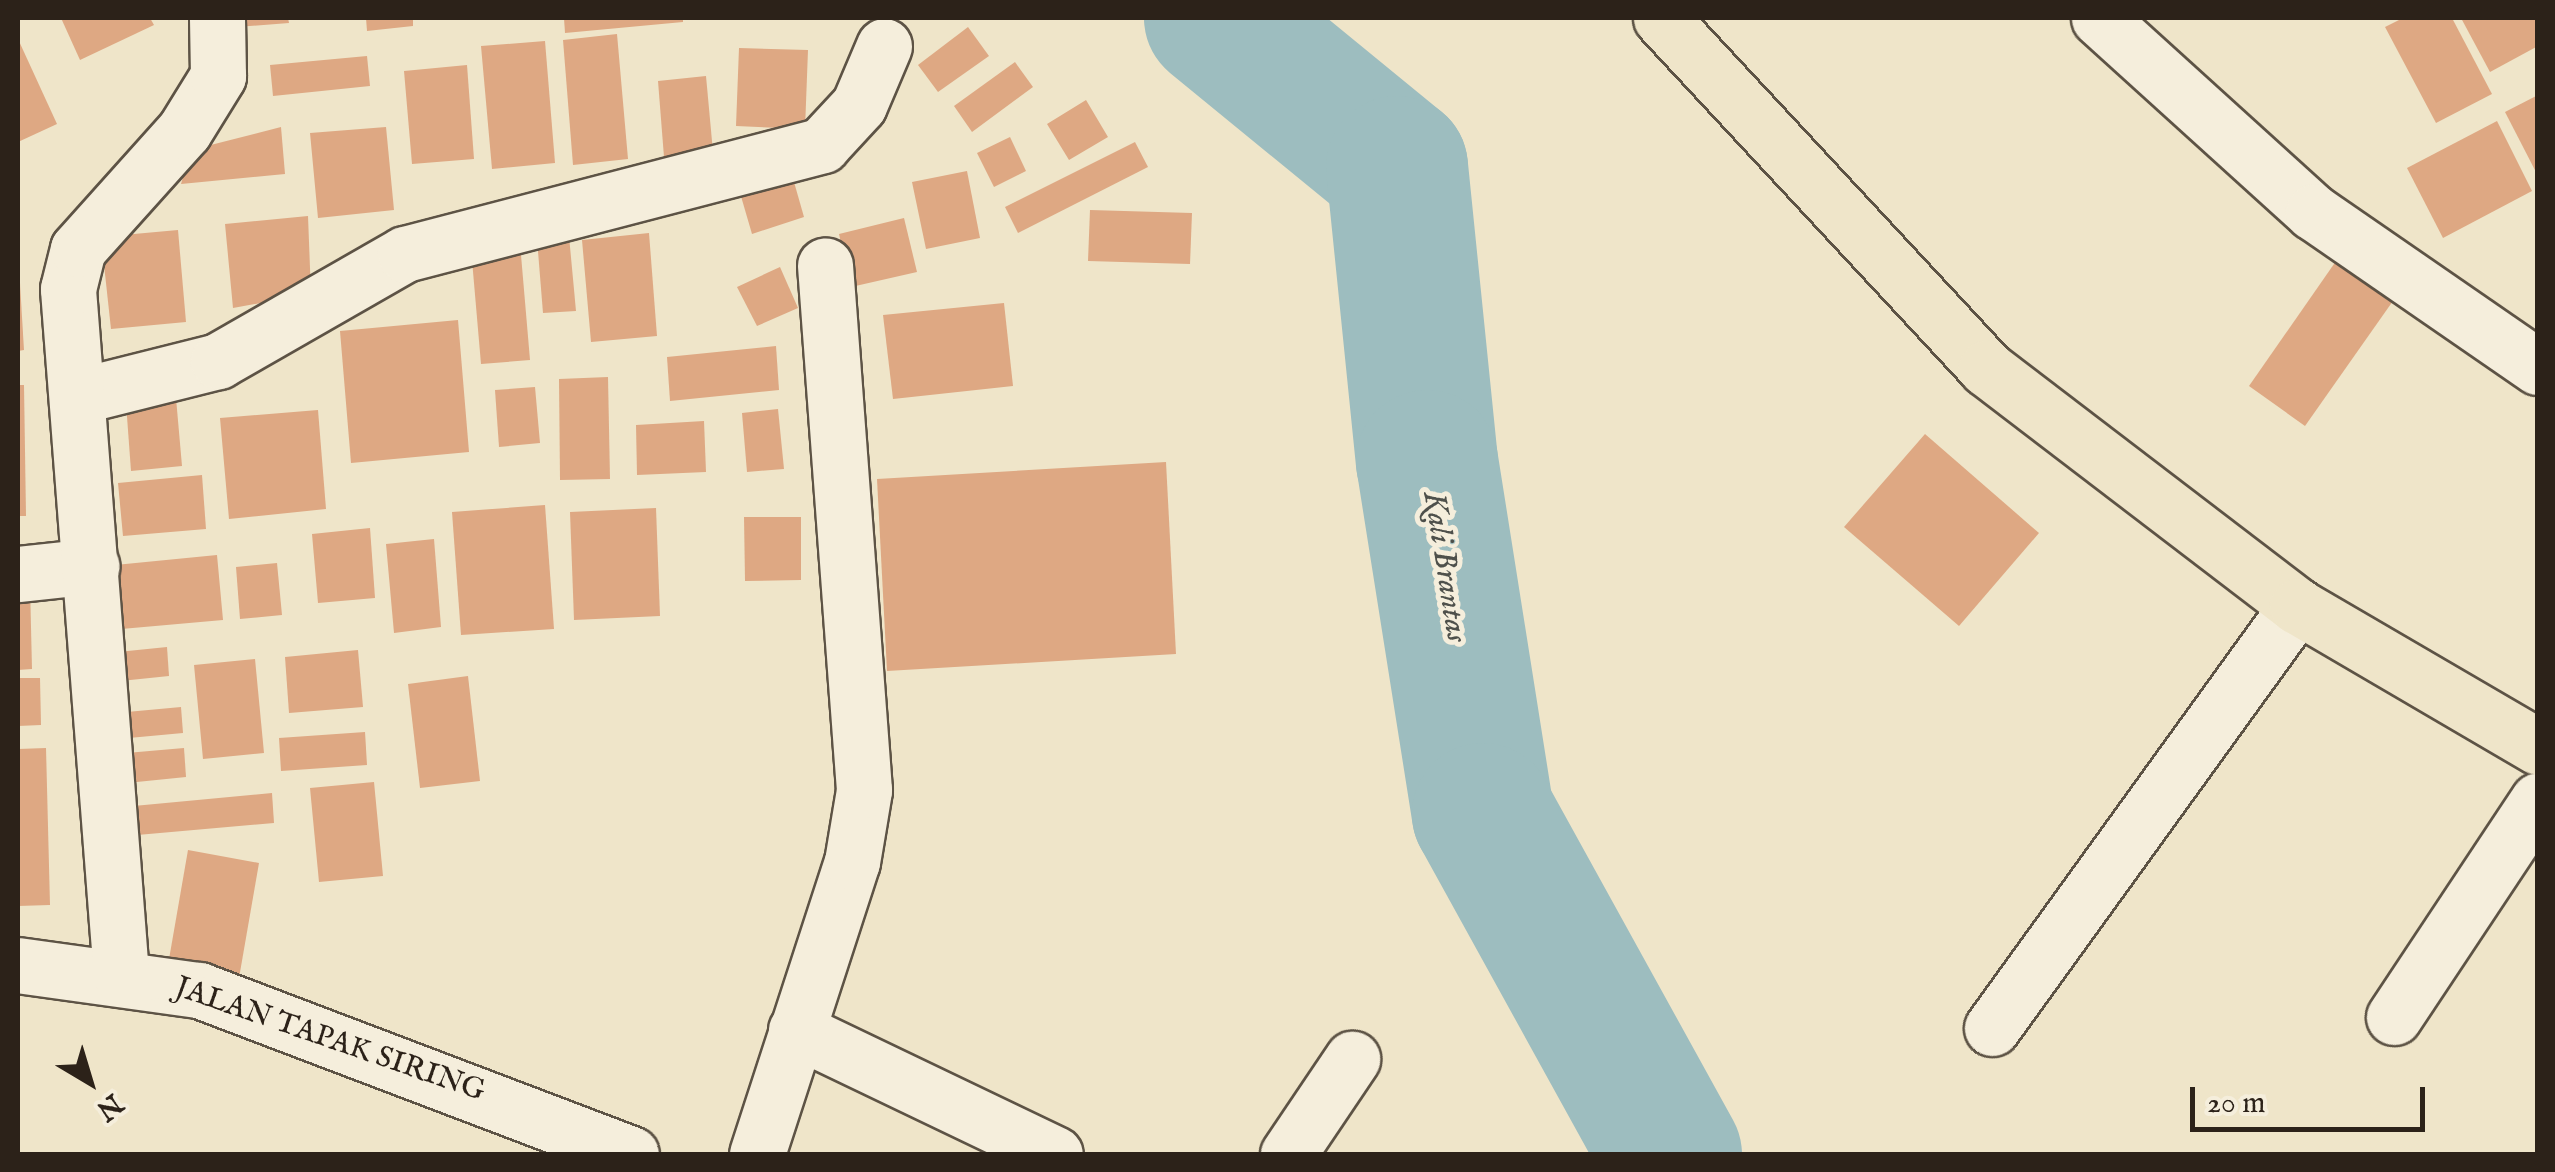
<!DOCTYPE html>
<style>
body{margin:0}
#map{position:relative;width:2555px;height:1172px;overflow:hidden;background:#efe5c9;font-family:"IM FELL English",serif}
div>[style]{position:absolute}
.river>*{height:142px;margin:-71px;padding:0 71px;transform-origin:71px;border-radius:71px;background:#9dbdbf}
.building>*{inset:0;background:#dea883}
.roads{filter:drop-shadow(2px 0 #5d5345) drop-shadow(-2px 0 #5d5345) drop-shadow(0 2px #5d5345) drop-shadow(0 -2px #5d5345)}
.minor>*{height:55px;margin:-27.5px;padding:0 27.5px;transform-origin:27.5px;border-radius:27.5px;background:#f5eedc}
.primary>*{height:55px;margin:-27.5px;padding:0 27.5px;transform-origin:27.5px;border-radius:27.5px;background:#efe5c9}
span{translate:-50% -50%;white-space:nowrap;text-align:center;line-height:1.15;-webkit-text-stroke:10px #f5eedc;paint-order:stroke}
.street-label{font-size:30px;color:#2c2219}
.water-label{font-size:32px;color:#4e504b;font-style:italic}
.frame{position:absolute;inset:0;border:20px solid #2c2219;pointer-events:none}
.north{position:absolute;left:40px;top:1032px;width:100px;height:100px;-webkit-text-stroke:8px #f5eedc;paint-order:stroke;rotate:142deg;font-size:28px;font-weight:700;line-height:40px;text-align:center;color:#2c2219}
.north::after{content:'';display:block;margin:auto;width:35px;height:45px;background:#2c2219;clip-path:polygon(50% 0,100% 100%,50% 72%,0 100%)}
.scale{position:absolute;left:2190px;top:1087px;width:235px;height:45px;box-sizing:border-box;border:5px solid #2c2219;border-top:0;padding-left:12px;font-size:30px;line-height:35px;white-space:nowrap;color:#2c2219;-webkit-text-stroke:8px #f5eedc;paint-order:stroke}
</style>
<div id="map">
<div class="river">
<div style="left:1215px;top:18px;width:235px;rotate:39.3deg"></div>
<div style="left:1397px;top:167px;width:296px;rotate:84.2deg"></div>
<div style="left:1427px;top:461px;width:357px;rotate:81deg"></div>
<div style="left:1483px;top:814px;width:389px;rotate:61.1deg"></div>
</div>
<div class="building">
<div style="clip-path:polygon(61px 18px,150px 18px,154px 25px,80px 60px)"></div>
<div style="clip-path:polygon(223px 18px,288px 18px,289px 23px,224px 28px)"></div>
<div style="clip-path:polygon(366px 18px,413px 18px,413px 26px,367px 31px)"></div>
<div style="clip-path:polygon(564px 18px,683px 18px,683px 22px,565px 33px)"></div>
<div style="clip-path:polygon(2403px 18px,2452px 18px,2492px 94px,2436px 123px,2385px 27px)"></div>
<div style="clip-path:polygon(2461px 18px,2538px 18px,2538px 46px,2490px 72px)"></div>
<div style="clip-path:polygon(968px 27px,989px 56px,938px 92px,918px 65px)"></div>
<div style="clip-path:polygon(617px 34px,628px 159px,573px 165px,563px 40px)"></div>
<div style="clip-path:polygon(18px 39px,57px 124px,18px 142px)"></div>
<div style="clip-path:polygon(545px 41px,555px 163px,492px 169px,481px 46px)"></div>
<div style="clip-path:polygon(739px 48px,808px 50px,805px 129px,736px 126px)"></div>
<div style="clip-path:polygon(367px 56px,370px 86px,273px 96px,270px 65px)"></div>
<div style="clip-path:polygon(1015px 62px,1033px 87px,972px 132px,954px 106px)"></div>
<div style="clip-path:polygon(467px 65px,474px 159px,412px 164px,404px 71px)"></div>
<div style="clip-path:polygon(706px 76px,713px 152px,664px 157px,658px 81px)"></div>
<div style="clip-path:polygon(2538px 95px,2538px 176px,2505px 112px)"></div>
<div style="clip-path:polygon(1086px 100px,1108px 137px,1069px 160px,1047px 124px)"></div>
<div style="clip-path:polygon(2497px 121px,2532px 191px,2443px 238px,2407px 168px)"></div>
<div style="clip-path:polygon(281px 127px,285px 174px,181px 184px,191px 150px)"></div>
<div style="clip-path:polygon(386px 127px,394px 210px,318px 218px,310px 133px)"></div>
<div style="clip-path:polygon(1010px 137px,1026px 171px,994px 187px,977px 153px)"></div>
<div style="clip-path:polygon(1135px 142px,1148px 167px,1018px 233px,1005px 207px)"></div>
<div style="clip-path:polygon(790px 168px,804px 217px,752px 234px,738px 186px)"></div>
<div style="clip-path:polygon(967px 171px,980px 238px,926px 249px,912px 182px)"></div>
<div style="clip-path:polygon(1090px 210px,1192px 213px,1190px 264px,1088px 261px)"></div>
<div style="clip-path:polygon(308px 216px,311px 294px,233px 308px,225px 224px)"></div>
<div style="clip-path:polygon(904px 218px,917px 272px,851px 287px,839px 234px)"></div>
<div style="clip-path:polygon(178px 230px,186px 322px,111px 329px,101px 237px)"></div>
<div style="clip-path:polygon(649px 233px,657px 336px,591px 342px,582px 240px)"></div>
<div style="clip-path:polygon(569px 236px,576px 311px,543px 313px,537px 239px)"></div>
<div style="clip-path:polygon(2350px 241px,2407px 281px,2305px 426px,2249px 386px)"></div>
<div style="clip-path:polygon(18px 250px,24px 350px,18px 351px)"></div>
<div style="clip-path:polygon(521px 255px,530px 360px,481px 364px,472px 260px)"></div>
<div style="clip-path:polygon(780px 267px,798px 308px,757px 326px,737px 287px)"></div>
<div style="clip-path:polygon(1004px 303px,1013px 386px,893px 399px,883px 315px)"></div>
<div style="clip-path:polygon(458px 320px,469px 452px,351px 463px,340px 331px)"></div>
<div style="clip-path:polygon(776px 346px,779px 390px,670px 401px,667px 357px)"></div>
<div style="clip-path:polygon(608px 377px,610px 479px,560px 480px,559px 379px)"></div>
<div style="clip-path:polygon(18px 385px,24px 385px,26px 516px,18px 516px)"></div>
<div style="clip-path:polygon(535px 387px,540px 443px,499px 447px,495px 390px)"></div>
<div style="clip-path:polygon(176px 398px,182px 466px,131px 471px,126px 403px)"></div>
<div style="clip-path:polygon(778px 409px,784px 469px,747px 472px,742px 413px)"></div>
<div style="clip-path:polygon(318px 410px,326px 509px,229px 519px,220px 418px)"></div>
<div style="clip-path:polygon(704px 421px,706px 472px,637px 475px,636px 425px)"></div>
<div style="clip-path:polygon(1925px 434px,2039px 533px,1959px 626px,1844px 527px)"></div>
<div style="clip-path:polygon(1166px 462px,1176px 654px,887px 671px,877px 479px)"></div>
<div style="clip-path:polygon(202px 475px,206px 529px,123px 536px,118px 483px)"></div>
<div style="clip-path:polygon(545px 505px,554px 629px,461px 635px,452px 512px)"></div>
<div style="clip-path:polygon(656px 508px,660px 616px,574px 620px,570px 512px)"></div>
<div style="clip-path:polygon(744px 517px,801px 517px,801px 580px,745px 581px)"></div>
<div style="clip-path:polygon(370px 528px,375px 598px,318px 603px,312px 534px)"></div>
<div style="clip-path:polygon(434px 539px,441px 627px,394px 633px,386px 544px)"></div>
<div style="clip-path:polygon(217px 555px,223px 620px,110px 630px,105px 566px)"></div>
<div style="clip-path:polygon(277px 563px,282px 615px,240px 619px,236px 567px)"></div>
<div style="clip-path:polygon(18px 585px,30px 585px,32px 669px,18px 670px)"></div>
<div style="clip-path:polygon(167px 647px,169px 676px,111px 682px,108px 653px)"></div>
<div style="clip-path:polygon(358px 650px,363px 707px,289px 713px,285px 657px)"></div>
<div style="clip-path:polygon(255px 659px,264px 753px,203px 759px,194px 665px)"></div>
<div style="clip-path:polygon(468px 676px,480px 781px,420px 788px,408px 684px)"></div>
<div style="clip-path:polygon(18px 678px,40px 678px,41px 725px,18px 726px)"></div>
<div style="clip-path:polygon(181px 707px,183px 733px,118px 739px,116px 713px)"></div>
<div style="clip-path:polygon(365px 732px,367px 765px,281px 771px,279px 738px)"></div>
<div style="clip-path:polygon(46px 748px,50px 905px,18px 906px,18px 749px)"></div>
<div style="clip-path:polygon(184px 748px,186px 777px,117px 784px,115px 754px)"></div>
<div style="clip-path:polygon(374px 782px,383px 876px,319px 882px,310px 788px)"></div>
<div style="clip-path:polygon(272px 793px,274px 823px,126px 836px,123px 807px)"></div>
<div style="clip-path:polygon(188px 850px,259px 863px,239px 978px,168px 965px)"></div>
</div>
<div class="roads">
<div class="minor">
<div style="left:2099px;top:18px;width:289px;rotate:42.2deg"></div>
<div style="left:2313px;top:212px;width:273px;rotate:34.6deg"></div>
<div style="left:83px;top:395px;width:139px;rotate:-14.1deg"></div>
<div style="left:218px;top:361px;width:215px;rotate:-29.8deg"></div>
<div style="left:405px;top:254px;width:431px;rotate:-14.6deg"></div>
<div style="left:822px;top:145px;width:54px;rotate:-47.2deg"></div>
<div style="left:859px;top:105px;width:64px;rotate:-67deg"></div>
<div style="left:18px;top:574px;width:74px;rotate:-6.2deg"></div>
<div style="left:18px;top:965px;width:183px;rotate:7.9deg"></div>
<div style="left:199px;top:990px;width:462px;rotate:20.8deg"></div>
<div style="left:121px;top:975px;width:688px;rotate:-94.42deg"></div>
<div style="left:68px;top:289px;width:41px;rotate:-76deg"></div>
<div style="left:78px;top:249px;width:159px;rotate:-48.1deg"></div>
<div style="left:184px;top:131px;width:65px;rotate:-58.3deg"></div>
<div style="left:218px;top:76px;width:58px;rotate:-91deg"></div>
<div style="left:2394px;top:1017px;width:260px;rotate:-56.4deg"></div>
<div style="left:1992px;top:1028px;width:521px;rotate:-54.14deg"></div>
<div style="left:796px;top:1030px;width:287px;rotate:25.6deg"></div>
<div style="left:757px;top:1154px;width:307px;rotate:-72deg"></div>
<div style="left:852px;top:862px;width:73px;rotate:-80.5deg"></div>
<div style="left:864px;top:790px;width:526px;rotate:-94.25deg"></div>
<div style="left:1288px;top:1154px;width:115px;rotate:-56deg"></div>
</div>
<div class="primary">
<div style="left:1661px;top:18px;width:478px;rotate:47.1deg"></div>
<div style="left:1986px;top:368px;width:392px;rotate:37.4deg"></div>
<div style="left:2297px;top:606px;width:279px;rotate:30.3deg"></div>
</div>
</div>
<div class="street-label">
<span style="left:330px;top:1040px;rotate:19deg">JALAN TAPAK SIRING</span>
</div>
<div class="water-label">
<span style="left:1444px;top:567px;rotate:81deg">Kali Brantas</span>
</div>
<div class="frame"></div>
<div class="north">N</div>
<div class="scale">20 m</div>
</div>
